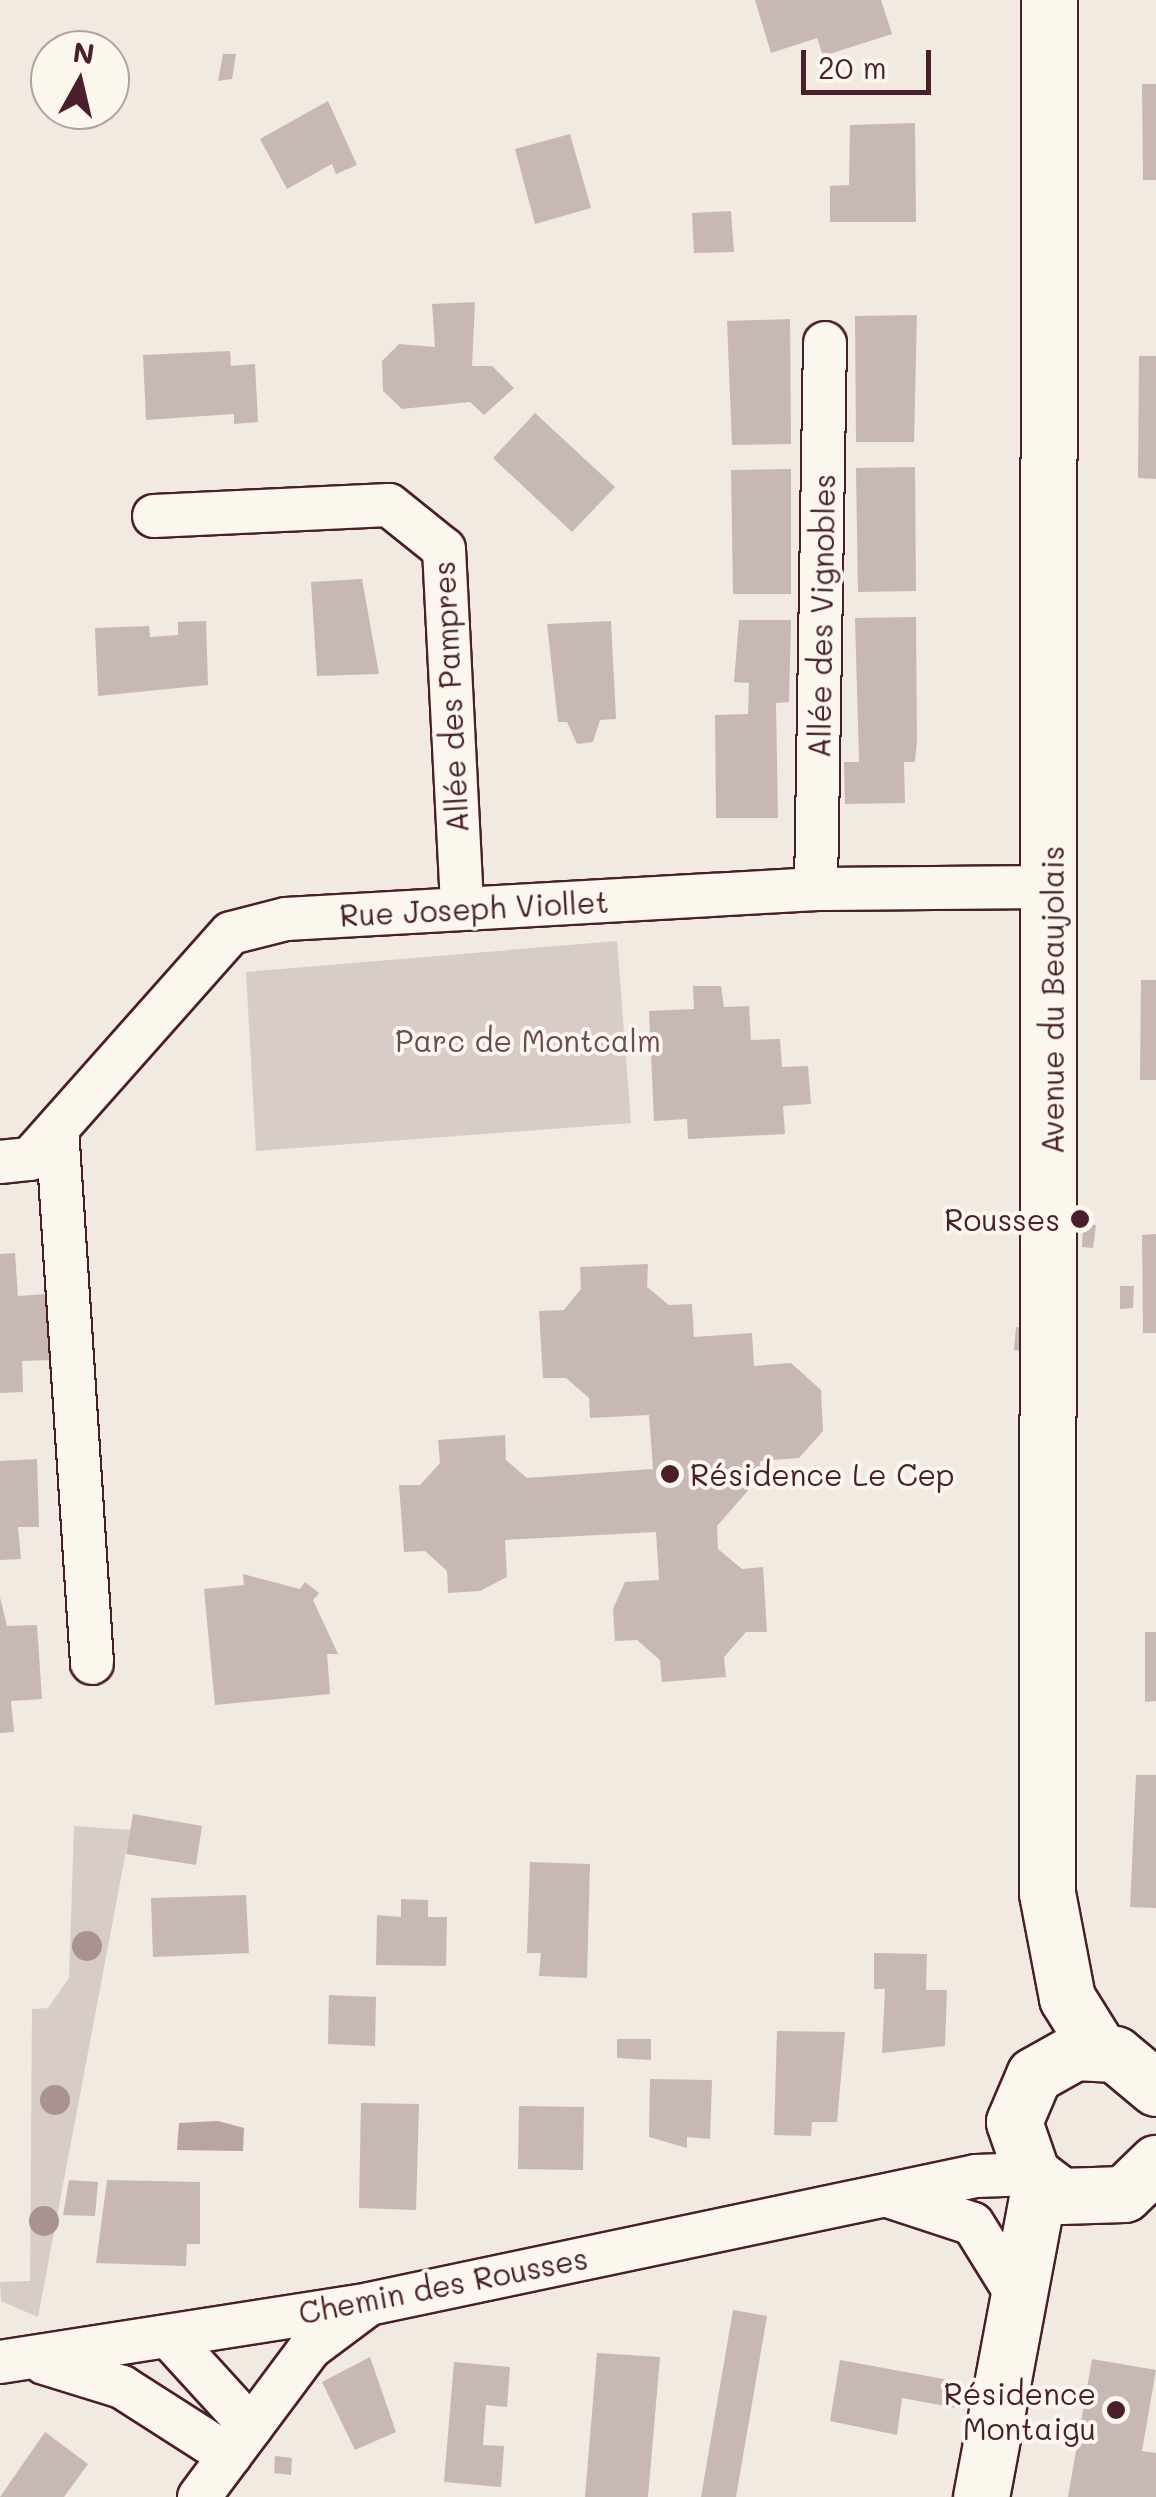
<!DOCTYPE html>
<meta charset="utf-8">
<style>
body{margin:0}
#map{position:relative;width:1156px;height:2497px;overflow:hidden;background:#f0eae0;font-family:Mali,sans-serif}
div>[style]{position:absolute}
.green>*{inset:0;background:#d8ccc6}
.water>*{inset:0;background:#b8a4a2}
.building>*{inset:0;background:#c8b8b3}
.roads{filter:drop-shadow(2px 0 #4a1f2b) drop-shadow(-2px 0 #4a1f2b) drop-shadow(0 2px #4a1f2b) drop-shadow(0 -2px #4a1f2b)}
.minor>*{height:42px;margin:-21px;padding:0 21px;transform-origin:21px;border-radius:21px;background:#fbf7ec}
.major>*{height:55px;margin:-27.5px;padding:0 27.5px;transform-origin:27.5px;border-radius:27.5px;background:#fbf7ec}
.trees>*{width:30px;height:30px;margin:-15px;border-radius:50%;background:#a89292}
.dots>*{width:28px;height:28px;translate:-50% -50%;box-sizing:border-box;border:5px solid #fbf7ec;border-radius:50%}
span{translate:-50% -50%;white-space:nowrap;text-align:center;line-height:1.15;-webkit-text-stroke:8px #fbf7ec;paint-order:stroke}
.street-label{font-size:30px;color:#4a1f2b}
.park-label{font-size:30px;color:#6e4a52}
.poi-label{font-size:30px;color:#4a1f2b}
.right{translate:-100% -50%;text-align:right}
.left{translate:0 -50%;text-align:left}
.north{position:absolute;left:30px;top:30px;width:100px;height:100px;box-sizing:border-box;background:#fbf7ec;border:2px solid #b4a19f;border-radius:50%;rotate:8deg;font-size:28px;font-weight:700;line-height:40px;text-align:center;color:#4a1f2b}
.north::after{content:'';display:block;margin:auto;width:35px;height:45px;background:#4a1f2b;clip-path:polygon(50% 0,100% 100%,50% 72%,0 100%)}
.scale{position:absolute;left:801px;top:50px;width:130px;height:45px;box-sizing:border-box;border:5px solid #4a1f2b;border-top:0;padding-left:12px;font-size:30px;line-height:35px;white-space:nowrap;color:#4a1f2b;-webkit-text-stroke:8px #fbf7ec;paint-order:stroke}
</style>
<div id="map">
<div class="green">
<div style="clip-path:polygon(617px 941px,631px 1123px,256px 1151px,246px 972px)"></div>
<div style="clip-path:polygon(74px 1826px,130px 1830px,38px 2317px,1px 2301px,0 2282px,30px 2281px,32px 2009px,48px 2008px,69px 1978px)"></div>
</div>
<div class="water">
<div style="clip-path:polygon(218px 2121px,244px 2128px,243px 2151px,177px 2150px,179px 2123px)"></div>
</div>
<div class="building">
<div style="clip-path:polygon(755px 0,881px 0,892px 34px,823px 56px,817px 38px,771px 53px)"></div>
<div style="clip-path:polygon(223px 54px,236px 54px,232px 79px,218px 81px)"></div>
<div style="clip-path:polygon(1142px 84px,1156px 84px,1156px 180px,1143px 180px)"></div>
<div style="clip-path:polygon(328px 101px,357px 165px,336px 174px,332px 164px,287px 189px,260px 139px)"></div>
<div style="clip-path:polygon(915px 123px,916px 222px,830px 222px,830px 186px,849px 185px,850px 125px)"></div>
<div style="clip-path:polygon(570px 134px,591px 208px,535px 224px,515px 149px)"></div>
<div style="clip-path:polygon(731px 211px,734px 252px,694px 253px,692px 213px)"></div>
<div style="clip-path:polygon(475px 302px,472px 366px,492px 366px,514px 388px,484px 415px,470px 402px,402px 409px,383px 391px,382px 361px,399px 344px,435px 347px,432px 304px)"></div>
<div style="clip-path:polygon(917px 315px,914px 442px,856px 442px,855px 316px)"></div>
<div style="clip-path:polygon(790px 319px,791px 444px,732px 445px,727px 321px)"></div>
<div style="clip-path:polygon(230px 351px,231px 366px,255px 364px,258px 422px,234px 424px,234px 414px,146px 420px,143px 355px)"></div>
<div style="clip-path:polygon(1139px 356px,1156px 356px,1156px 479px,1138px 478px)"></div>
<div style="clip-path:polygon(535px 413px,615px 487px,572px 532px,493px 458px)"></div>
<div style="clip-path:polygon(915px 467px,916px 591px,858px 592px,856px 468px)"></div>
<div style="clip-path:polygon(791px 469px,791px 594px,733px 594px,731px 470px)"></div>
<div style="clip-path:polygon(362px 579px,379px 674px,317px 676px,311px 582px)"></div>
<div style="clip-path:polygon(916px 617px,917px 740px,915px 762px,904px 762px,905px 803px,845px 804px,844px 762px,859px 762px,855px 618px)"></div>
<div style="clip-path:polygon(739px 620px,791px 620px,789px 702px,776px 703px,778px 818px,716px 818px,715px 715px,748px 714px,749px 683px,734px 682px)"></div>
<div style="clip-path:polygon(206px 621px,208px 685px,98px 696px,95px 628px,149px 626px,150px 637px,178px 635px,178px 622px)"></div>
<div style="clip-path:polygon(611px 621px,616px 719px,600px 720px,593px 742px,577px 744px,567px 722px,558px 722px,547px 624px)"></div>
<div style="clip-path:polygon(1141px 980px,1156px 980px,1156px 1080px,1140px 1080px)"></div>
<div style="clip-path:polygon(693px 986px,721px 986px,724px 1007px,749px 1006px,751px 1040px,780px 1039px,782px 1067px,808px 1066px,811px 1104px,783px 1106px,785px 1134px,688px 1139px,687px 1119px,654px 1121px,649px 1011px,694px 1009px)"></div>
<div style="clip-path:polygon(1083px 1224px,1096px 1225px,1093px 1248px,1082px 1247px)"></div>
<div style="clip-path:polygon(1156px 1234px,1156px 1333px,1143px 1333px,1142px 1235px)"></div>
<div style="clip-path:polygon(15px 1253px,18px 1296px,47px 1294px,50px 1360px,22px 1361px,23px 1392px,0 1393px,0 1254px)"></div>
<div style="clip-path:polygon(648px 1264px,647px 1287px,669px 1305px,692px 1304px,694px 1337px,752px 1333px,754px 1366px,791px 1363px,821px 1390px,823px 1431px,799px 1458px,760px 1461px,760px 1477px,717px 1526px,718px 1549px,742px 1569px,763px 1567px,767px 1632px,746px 1632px,724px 1657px,726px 1677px,662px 1682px,660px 1660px,637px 1640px,615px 1641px,613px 1609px,625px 1582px,659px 1580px,656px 1532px,505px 1540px,507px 1577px,480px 1591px,448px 1593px,447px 1571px,425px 1551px,404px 1552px,399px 1485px,420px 1485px,440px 1463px,438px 1440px,505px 1435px,506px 1460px,527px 1478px,653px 1469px,649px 1415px,590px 1418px,589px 1398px,566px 1378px,543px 1378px,539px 1311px,564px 1310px,581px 1289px,580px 1267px)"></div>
<div style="clip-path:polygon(1120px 1286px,1134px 1286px,1133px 1308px,1120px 1309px)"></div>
<div style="clip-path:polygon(1016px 1327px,1028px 1329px,1026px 1351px,1014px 1350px)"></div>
<div style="clip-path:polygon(37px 1459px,39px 1527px,18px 1527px,21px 1559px,0 1560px,0 1461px)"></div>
<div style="clip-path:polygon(243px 1574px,300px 1589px,305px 1582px,319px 1593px,313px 1600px,338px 1654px,327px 1654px,330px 1694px,215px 1705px,204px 1589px,244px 1585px)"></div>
<div style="clip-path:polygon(0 1597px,7px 1626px,37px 1625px,42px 1699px,11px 1701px,14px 1732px,0 1733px)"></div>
<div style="clip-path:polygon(1145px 1632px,1156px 1632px,1156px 1701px,1145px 1702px)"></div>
<div style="clip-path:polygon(1136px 1775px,1156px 1775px,1156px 1908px,1130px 1907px)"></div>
<div style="clip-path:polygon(133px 1814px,202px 1826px,196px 1865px,126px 1854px)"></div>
<div style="clip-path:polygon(530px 1862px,590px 1864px,587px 1978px,539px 1976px,541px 1953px,527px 1953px)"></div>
<div style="clip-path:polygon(246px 1895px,249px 1953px,153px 1957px,151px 1898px)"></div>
<div style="clip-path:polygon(401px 1899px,428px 1900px,428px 1917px,447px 1917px,446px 1966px,376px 1965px,377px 1915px,401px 1917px)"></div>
<div style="clip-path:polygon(874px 1953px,927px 1954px,926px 1990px,947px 1990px,945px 2046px,882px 2053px,885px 1989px,874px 1989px)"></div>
<div style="clip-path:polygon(329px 1995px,376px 1997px,375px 2046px,328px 2044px)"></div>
<div style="clip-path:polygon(777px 2031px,845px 2032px,837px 2122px,812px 2122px,811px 2136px,774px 2135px)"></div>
<div style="clip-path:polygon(617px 2039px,651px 2039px,651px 2060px,617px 2058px)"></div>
<div style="clip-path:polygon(650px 2079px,712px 2080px,710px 2139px,687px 2137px,687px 2148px,649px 2137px)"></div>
<div style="clip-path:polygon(361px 2103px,419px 2104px,416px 2210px,359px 2208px)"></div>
<div style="clip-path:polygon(519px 2106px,584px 2107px,583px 2170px,518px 2169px)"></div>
<div style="clip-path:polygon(69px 2180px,98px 2182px,95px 2216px,63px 2215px)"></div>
<div style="clip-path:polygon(107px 2180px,200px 2182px,200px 2244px,187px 2244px,186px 2266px,96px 2263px)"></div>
<div style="clip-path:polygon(733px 2310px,767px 2316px,736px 2497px,701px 2497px)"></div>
<div style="clip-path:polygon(597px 2353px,660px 2357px,648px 2497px,585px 2497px)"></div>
<div style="clip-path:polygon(370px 2357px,396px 2432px,355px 2450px,322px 2382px)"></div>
<div style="clip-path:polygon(1092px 2359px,1156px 2370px,1142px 2451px,1156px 2453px,1156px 2497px,1068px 2497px)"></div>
<div style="clip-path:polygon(840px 2360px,960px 2382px,956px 2408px,902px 2398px,897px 2435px,830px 2421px)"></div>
<div style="clip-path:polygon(454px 2362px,510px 2367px,507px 2407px,486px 2405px,483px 2445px,504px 2446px,501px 2487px,444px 2482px)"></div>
<div style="clip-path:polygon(45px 2432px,88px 2464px,64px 2497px,0 2497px)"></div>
<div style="clip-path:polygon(275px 2456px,292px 2458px,291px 2475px,274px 2473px)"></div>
</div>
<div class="roads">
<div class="minor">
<div style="left:154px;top:516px;width:235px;rotate:-2.7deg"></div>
<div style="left:389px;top:505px;width:70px;rotate:38.7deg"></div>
<div style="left:444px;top:549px;width:360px;rotate:87.1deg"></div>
<div style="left:816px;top:889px;width:546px;rotate:-89.06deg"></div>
<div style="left:57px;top:1129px;width:535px;rotate:86.25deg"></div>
<div style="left:0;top:1162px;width:30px;rotate:-6deg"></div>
<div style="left:30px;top:1159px;width:302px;rotate:-48.4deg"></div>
<div style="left:231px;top:933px;width:57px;rotate:-14.3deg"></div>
<div style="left:286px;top:919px;width:531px;rotate:-3.24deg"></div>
<div style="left:816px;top:889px;width:236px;rotate:-0.5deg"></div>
<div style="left:888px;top:2196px;width:89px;rotate:18.2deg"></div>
<div style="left:973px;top:2224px;width:84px;rotate:58.2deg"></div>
<div style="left:169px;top:2337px;width:122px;rotate:47.7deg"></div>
<div style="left:0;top:2362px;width:374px;rotate:-8.9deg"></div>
<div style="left:369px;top:2304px;width:620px;rotate:-11.91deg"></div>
<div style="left:976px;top:2176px;width:56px;rotate:-2deg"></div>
<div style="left:44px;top:2363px;width:82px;rotate:17.1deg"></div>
<div style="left:122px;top:2387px;width:128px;rotate:32.6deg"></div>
<div style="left:199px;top:2497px;width:186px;rotate:-53.3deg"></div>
<div style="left:310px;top:2348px;width:69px;rotate:-36.7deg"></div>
</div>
<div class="major">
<div style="left:1049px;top:0;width:1893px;rotate:90.06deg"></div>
<div style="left:1047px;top:1893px;width:107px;rotate:79.2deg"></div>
<div style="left:1067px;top:1998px;width:62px;rotate:58.1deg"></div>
<div style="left:1156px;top:2088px;width:53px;rotate:-140.3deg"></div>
<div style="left:1115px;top:2054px;width:40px;rotate:-177.1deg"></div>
<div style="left:1075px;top:2052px;width:47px;rotate:150.7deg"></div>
<div style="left:1034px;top:2075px;width:51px;rotate:113.1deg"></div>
<div style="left:1014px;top:2122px;width:55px;rotate:70.9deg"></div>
<div style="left:1032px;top:2174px;width:36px;rotate:37deg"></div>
<div style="left:1061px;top:2196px;width:63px;rotate:-1.8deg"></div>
<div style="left:1124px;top:2194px;width:45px;rotate:-44.1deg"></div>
<div style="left:981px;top:2497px;width:319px;rotate:-79.4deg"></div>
</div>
</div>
<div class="trees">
<div style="left:87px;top:1946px"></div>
<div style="left:55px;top:2100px"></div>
<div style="left:44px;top:2221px"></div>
</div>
<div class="dots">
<div style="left:1080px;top:1219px;background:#4a1f2b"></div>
<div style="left:670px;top:1474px;background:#4a1f2b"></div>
<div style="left:1116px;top:2410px;background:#4a1f2b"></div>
</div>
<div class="street-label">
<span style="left:821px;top:616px;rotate:-89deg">Allée des Vignobles</span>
<span style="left:450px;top:697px;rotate:-93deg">Allée des Pampres</span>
<span style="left:474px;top:908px;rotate:-3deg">Rue Joseph Viollet</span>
<span style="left:1052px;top:1000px;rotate:-90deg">Avenue du Beaujolais</span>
<span style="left:443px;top:2285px;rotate:-11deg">Chemin des Rousses</span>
</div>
<div class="park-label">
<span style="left:528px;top:1040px">Parc de Montcalm</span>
</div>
<div class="poi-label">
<span class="right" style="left:1060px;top:1219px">Rousses</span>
<span class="left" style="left:690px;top:1474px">Résidence Le Cep</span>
<span class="right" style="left:1096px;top:2410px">Résidence<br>Montaigu</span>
</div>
<div class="north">N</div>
<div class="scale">20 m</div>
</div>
